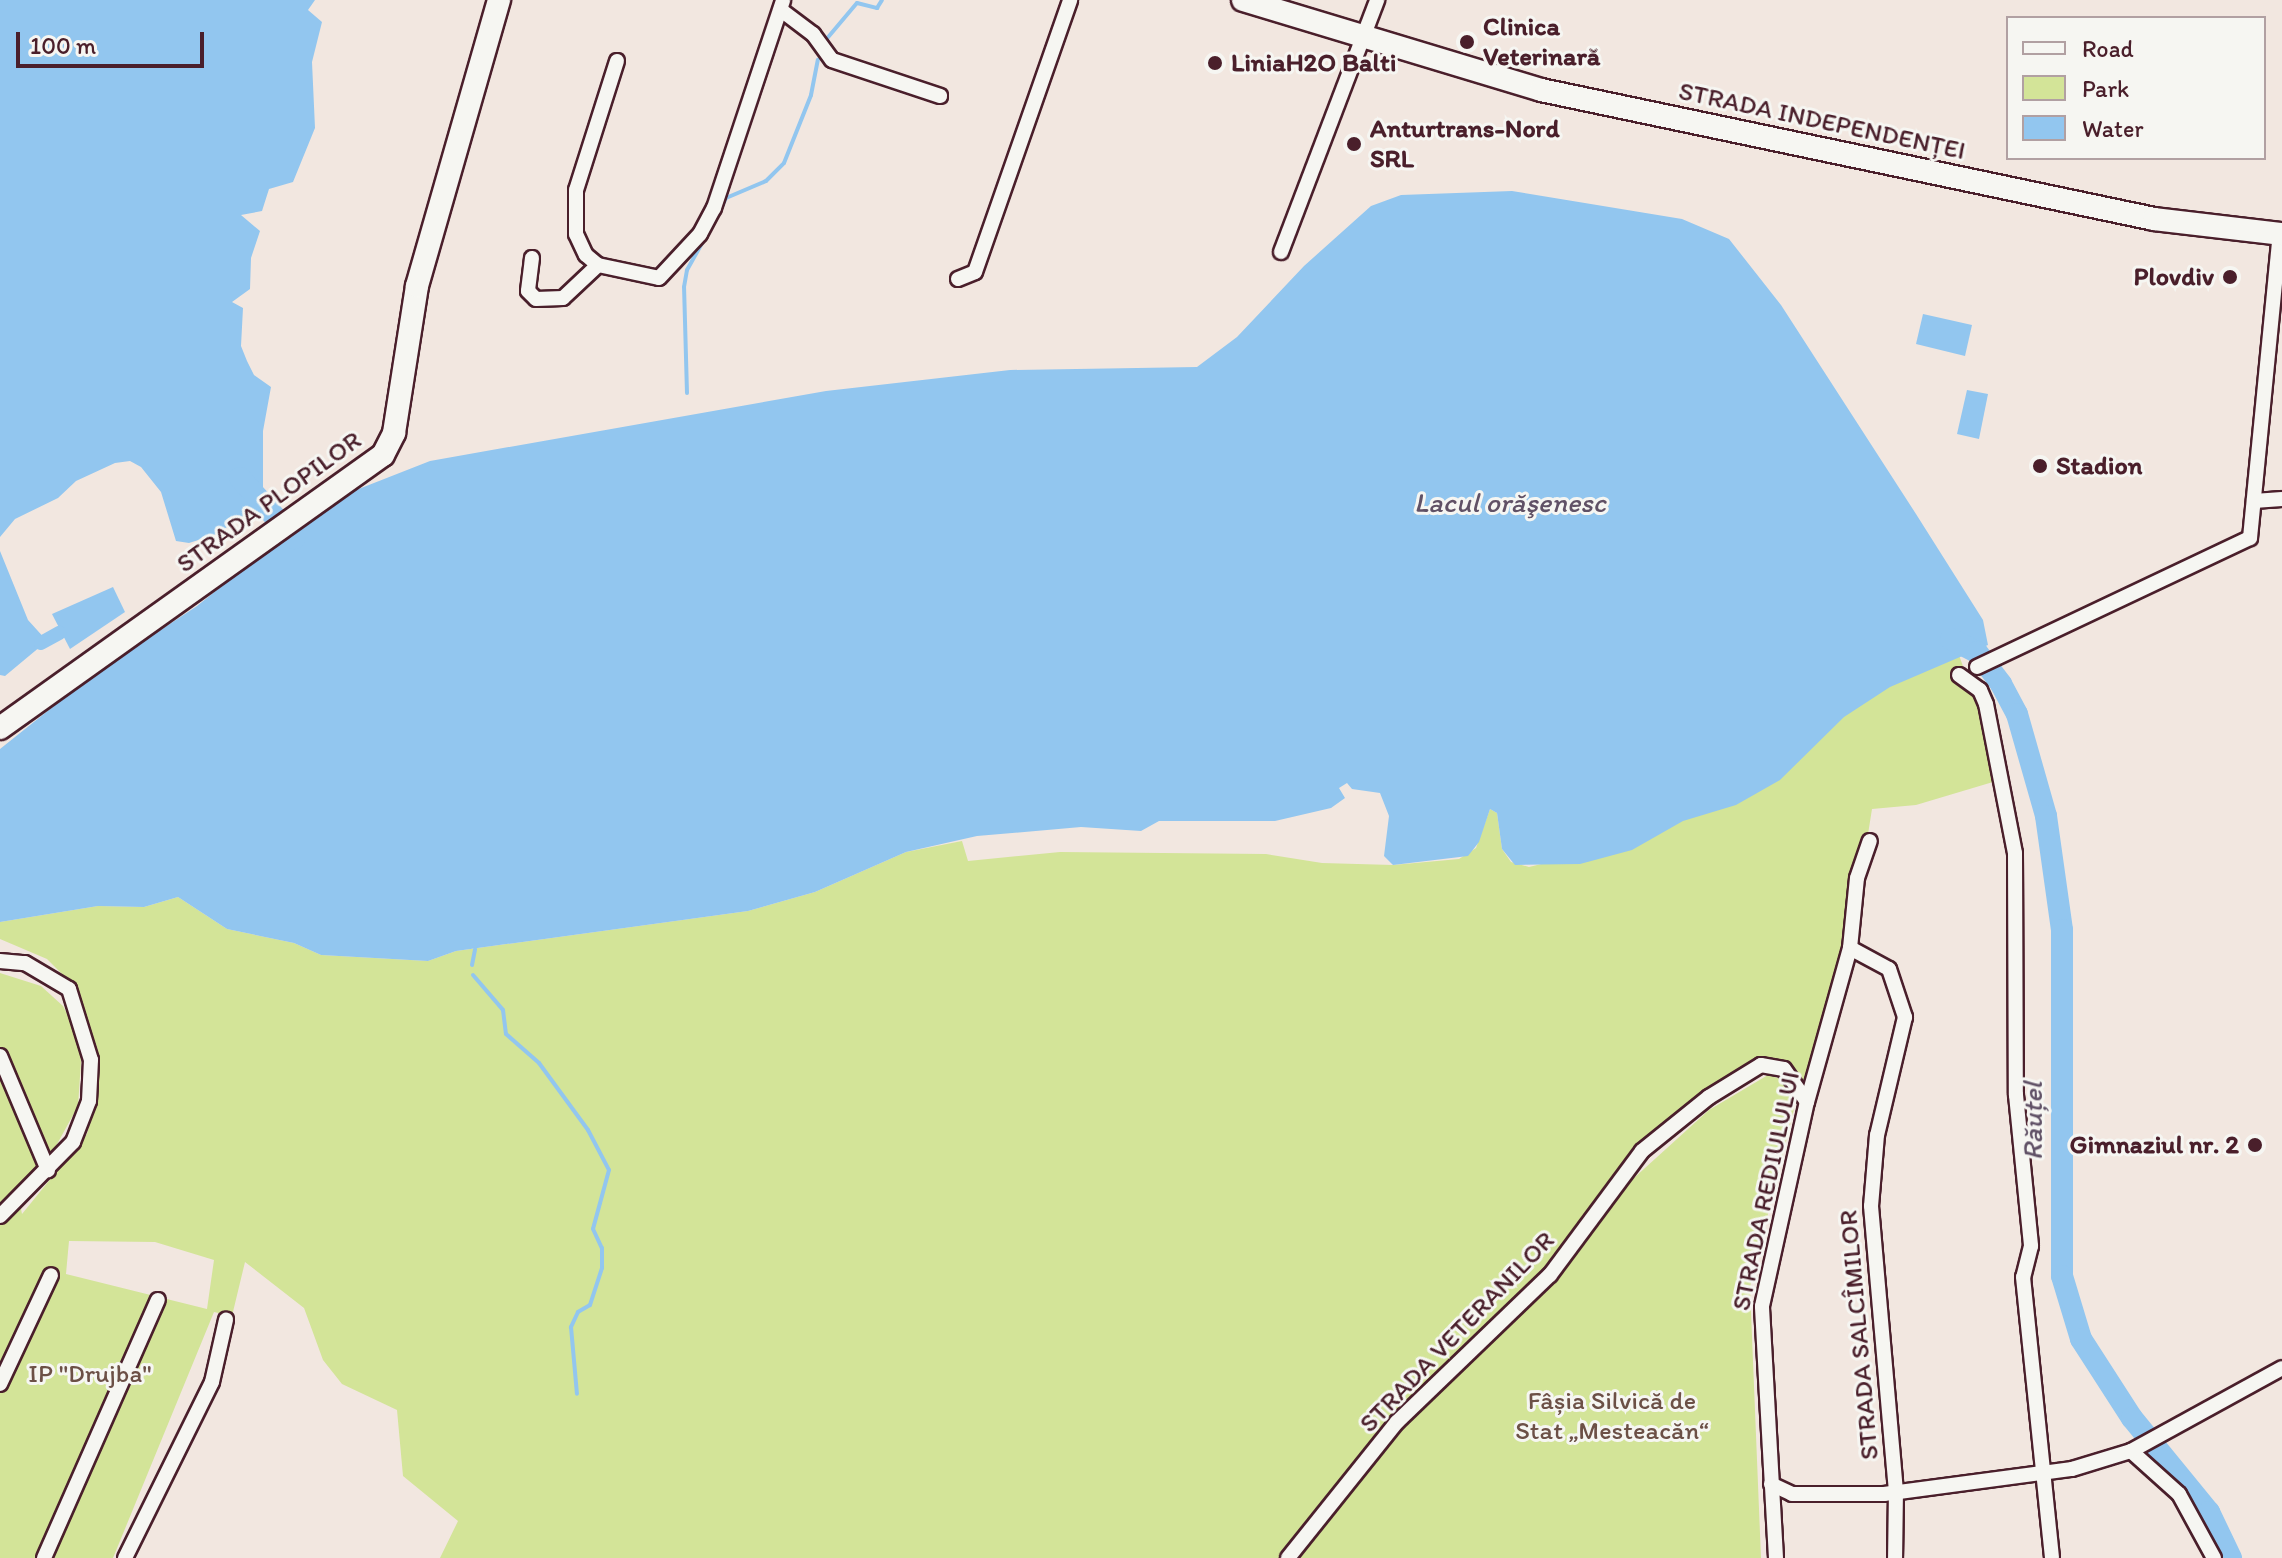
<!DOCTYPE html>
<meta charset="utf-8">
<style>
body{margin:0}
#map{position:relative;width:2282px;height:1558px;overflow:hidden;background:#f2e7e0;font-family:Itim,sans-serif}
div>[style]{position:absolute}
.green>*{inset:0;background:#d3e498}
.water>*{inset:0;background:#92c6ef}
.stream>*{height:4px;margin:-2px;padding:0 2px;transform-origin:2px;border-radius:2px;background:#92c6ef}
.canal>*{height:14px;margin:-7px;padding:0 7px;transform-origin:7px;border-radius:7px;background:#92c6ef}
.river>*{height:22px;margin:-11px;padding:0 11px;transform-origin:11px;border-radius:11px;background:#92c6ef}
.roads{filter:drop-shadow(2px 0 #4a1f2b) drop-shadow(-2px 0 #4a1f2b) drop-shadow(0 2px #4a1f2b) drop-shadow(0 -2px #4a1f2b)}
.street>*{height:14px;margin:-7px;padding:0 7px;transform-origin:7px;border-radius:7px;background:#f6f6f2}
.secondary>*{height:22px;margin:-11px;padding:0 11px;transform-origin:11px;border-radius:11px;background:#f6f6f2}
.dots>*{width:22px;height:22px;translate:-50% -50%;box-sizing:border-box;border:4px solid #f6f6f2;border-radius:50%}
span{translate:-50% -50%;white-space:nowrap;text-align:center;line-height:1.15;-webkit-text-stroke:6px #f6f6f2;paint-order:stroke}
.poi-label{font-size:26px;color:#4a1f2b;font-weight:700}
.left{translate:0 -50%;text-align:left}
.right{translate:-100% -50%;text-align:right}
.street-label{font-size:26px;color:#4a1f2b}
.park-label{font-size:26px;color:#6c5046}
.water-label{font-size:28px;color:#605166;font-style:italic}
.legend{position:absolute;left:2006px;top:16px;width:260px;height:144px;box-sizing:border-box;background:#f6f6f2;border:2px solid #b1a0a2;margin:0;padding:10px 14px;list-style:none;font-size:24px;color:#4a1f2b}
.legend li{display:flex;align-items:center;gap:16px;height:40px}
.legend b{width:40px;border:2px solid #b1a0a2}
.scale{position:absolute;left:16px;top:32px;width:188px;height:36px;box-sizing:border-box;border:4px solid #4a1f2b;border-top:0;padding-left:10px;font-size:24px;line-height:28px;white-space:nowrap;color:#4a1f2b;-webkit-text-stroke:6px #f6f6f2;paint-order:stroke}
</style>
<div id="map">
<div class="green">
<div style="clip-path:polygon(evenodd,1959px 655px,2003px 779px,1916px 805px,1872px 809px,1850px 948px,1807px 1102px,1791px 1076px,1771px 1064px,1732px 1083px,1626px 1167px,1584px 1232px,1624px 1187px,1709px 1110px,1768px 1075px,1787px 1081px,1797px 1097px,1750px 1287px,1761px 1558px,440px 1558px,458px 1521px,403px 1476px,397px 1410px,342px 1384px,323px 1360px,304px 1308px,245px 1262px,232px 1316px,214px 1312px,113px 1558px,0 1558px,0 973px,41px 986px,63px 1006px,76px 1031px,81px 1062px,78px 1106px,50px 1157px,56px 1168px,20px 1204px,22px 1214px,87px 1134px,97px 1094px,98px 1051px,84px 1008px,65px 977px,47px 959px,0 939px,0 922px,98px 906px,144px 907px,178px 897px,227px 929px,294px 943px,321px 955px,428px 961px,456px 951px,748px 911px,815px 892px,906px 852px,962px 841px,968px 861px,1060px 852px,1266px 854px,1322px 863px,1393px 865px,1459px 859px,1476px 848px,1490px 809px,1497px 813px,1502px 849px,1511px 862px,1529px 867px,1628px 843px,1667px 820px,1775px 777px,1851px 704px,1883px 681px,1959px 655px,69px 1241px,155px 1242px,214px 1260px,207px 1309px,66px 1274px,69px 1241px)"></div>
</div>
<div class="water">
<div style="clip-path:polygon(0 0,315px 0,308px 10px,322px 22px,312px 62px,315px 128px,293px 182px,269px 189px,262px 211px,241px 215px,260px 231px,251px 258px,250px 289px,232px 302px,243px 308px,241px 346px,247px 361px,254px 375px,271px 387px,263px 431px,263px 493px,252px 510px,217px 534px,189px 543px,176px 541px,161px 492px,141px 467px,130px 461px,115px 463px,76px 481px,58px 498px,15px 519px,0 537px)"></div>
<div style="clip-path:polygon(1512px 191px,1682px 219px,1729px 239px,1781px 305px,1916px 514px,1983px 620px,1988px 645px,1890px 687px,1844px 717px,1780px 780px,1736px 805px,1683px 821px,1632px 850px,1580px 864px,1515px 865px,1502px 849px,1497px 813px,1490px 809px,1479px 842px,1468px 856px,1393px 865px,1384px 856px,1389px 816px,1380px 793px,1352px 789px,1347px 783px,1339px 788px,1345px 798px,1331px 808px,1275px 821px,1159px 821px,1141px 831px,1081px 827px,977px 836px,906px 852px,815px 892px,748px 911px,456px 951px,428px 961px,321px 955px,294px 943px,227px 929px,178px 897px,144px 907px,98px 906px,0 922px,0 749px,94px 674px,197px 606px,296px 526px,351px 492px,430px 461px,826px 391px,1010px 370px,1197px 367px,1237px 337px,1304px 266px,1371px 206px,1401px 195px)"></div>
<div style="clip-path:polygon(1923px 314px,1972px 325px,1965px 356px,1916px 344px)"></div>
<div style="clip-path:polygon(1967px 390px,1988px 394px,1979px 439px,1957px 434px)"></div>
<div style="clip-path:polygon(0 551px,28px 620px,47px 641px,5px 676px,0 675px)"></div>
<div style="clip-path:polygon(113px 587px,125px 612px,70px 649px,52px 614px)"></div>
</div>
<div class="stream">
<div style="left:824px;top:42px;width:51px;rotate:-49.8deg"></div>
<div style="left:857px;top:3px;width:21px;rotate:14deg"></div>
<div style="left:877px;top:8px;width:9px;rotate:-58deg"></div>
<div style="left:721px;top:209px;width:12px;rotate:-66deg"></div>
<div style="left:726px;top:198px;width:43px;rotate:-23deg"></div>
<div style="left:766px;top:181px;width:25px;rotate:-45deg"></div>
<div style="left:784px;top:163px;width:73px;rotate:-68.3deg"></div>
<div style="left:811px;top:95px;width:36px;rotate:-79deg"></div>
<div style="left:687px;top:393px;width:106px;rotate:-91.6deg"></div>
<div style="left:684px;top:287px;width:17px;rotate:-80deg"></div>
<div style="left:687px;top:270px;width:57px;rotate:-60.8deg"></div>
<div style="left:472px;top:965px;width:16px;rotate:-79deg"></div>
<div style="left:473px;top:975px;width:46px;rotate:49.4deg"></div>
<div style="left:503px;top:1010px;width:24px;rotate:83deg"></div>
<div style="left:506px;top:1034px;width:44px;rotate:41.3deg"></div>
<div style="left:539px;top:1063px;width:83px;rotate:53.8deg"></div>
<div style="left:588px;top:1130px;width:45px;rotate:62.3deg"></div>
<div style="left:609px;top:1170px;width:61px;rotate:105.2deg"></div>
<div style="left:593px;top:1229px;width:21px;rotate:65deg"></div>
<div style="left:602px;top:1248px;width:20px;rotate:90deg"></div>
<div style="left:602px;top:1268px;width:39px;rotate:108deg"></div>
<div style="left:590px;top:1305px;width:14px;rotate:150deg"></div>
<div style="left:578px;top:1312px;width:17px;rotate:115deg"></div>
<div style="left:571px;top:1327px;width:67px;rotate:84.9deg"></div>
</div>
<div class="canal">
<div style="left:41px;top:643px;width:21px;rotate:-29deg"></div>
</div>
<div class="river">
<div style="left:240px;top:478px;width:81px;rotate:48deg"></div>
<div style="left:1951px;top:639px;width:29px;rotate:27deg"></div>
<div style="left:1977px;top:652px;width:40px;rotate:53deg"></div>
<div style="left:2001px;top:684px;width:34px;rotate:62deg"></div>
<div style="left:2017px;top:714px;width:106px;rotate:74.1deg"></div>
<div style="left:2046px;top:816px;width:115px;rotate:82deg"></div>
<div style="left:2062px;top:930px;width:346px;rotate:90deg"></div>
<div style="left:2062px;top:1276px;width:66px;rotate:73.2deg"></div>
<div style="left:2081px;top:1339px;width:94px;rotate:57.2deg"></div>
<div style="left:2132px;top:1418px;width:122px;rotate:50.7deg"></div>
<div style="left:2209px;top:1512px;width:51px;rotate:64.4deg"></div>
</div>
<div class="roads">
<div class="street">
<div style="left:781px;top:10px;width:40px;rotate:37deg"></div>
<div style="left:813px;top:34px;width:32px;rotate:54deg"></div>
<div style="left:832px;top:60px;width:114px;rotate:18.4deg"></div>
<div style="left:617px;top:61px;width:135px;rotate:107.6deg"></div>
<div style="left:576px;top:190px;width:44px;rotate:90deg"></div>
<div style="left:576px;top:234px;width:23px;rotate:65deg"></div>
<div style="left:586px;top:255px;width:16px;rotate:40deg"></div>
<div style="left:598px;top:265px;width:62px;rotate:12deg"></div>
<div style="left:659px;top:278px;width:60px;rotate:-47deg"></div>
<div style="left:700px;top:234px;width:30px;rotate:-62deg"></div>
<div style="left:714px;top:208px;width:219px;rotate:-71.6deg"></div>
<div style="left:1281px;top:252px;width:270px;rotate:-69.1deg"></div>
<div style="left:532px;top:258px;width:33px;rotate:97deg"></div>
<div style="left:528px;top:291px;width:11px;rotate:45deg"></div>
<div style="left:536px;top:299px;width:27px;rotate:-2deg"></div>
<div style="left:563px;top:298px;width:48px;rotate:-43.3deg"></div>
<div style="left:958px;top:279px;width:18px;rotate:-22deg"></div>
<div style="left:975px;top:272px;width:288px;rotate:-70.7deg"></div>
<div style="left:2254px;top:501px;width:28px;rotate:-4deg"></div>
<div style="left:1977px;top:667px;width:302px;rotate:-25.3deg"></div>
<div style="left:2250px;top:538px;width:305px;rotate:-84.4deg"></div>
<div style="left:1959px;top:675px;width:26px;rotate:36deg"></div>
<div style="left:1980px;top:690px;width:15px;rotate:67deg"></div>
<div style="left:1986px;top:704px;width:152px;rotate:79deg"></div>
<div style="left:2015px;top:853px;width:242px;rotate:89.8deg"></div>
<div style="left:2016px;top:1095px;width:152px;rotate:84.3deg"></div>
<div style="left:2031px;top:1246px;width:32px;rotate:104deg"></div>
<div style="left:2023px;top:1277px;width:282px;rotate:84.1deg"></div>
<div style="left:1850px;top:948px;width:44px;rotate:28.3deg"></div>
<div style="left:1889px;top:969px;width:51px;rotate:71.6deg"></div>
<div style="left:1905px;top:1017px;width:121px;rotate:103.3deg"></div>
<div style="left:1877px;top:1135px;width:71px;rotate:94.8deg"></div>
<div style="left:1871px;top:1206px;width:285px;rotate:85deg"></div>
<div style="left:1896px;top:1490px;width:68px;rotate:90.8deg"></div>
<div style="left:0;top:961px;width:25px;rotate:5deg"></div>
<div style="left:25px;top:963px;width:51px;rotate:30.6deg"></div>
<div style="left:69px;top:989px;width:74px;rotate:72.8deg"></div>
<div style="left:91px;top:1060px;width:41px;rotate:92.8deg"></div>
<div style="left:89px;top:1101px;width:44px;rotate:111.3deg"></div>
<div style="left:73px;top:1142px;width:104px;rotate:134.6deg"></div>
<div style="left:0;top:1056px;width:124px;rotate:67.2deg"></div>
<div style="left:0;top:1384px;width:120px;rotate:-64.9deg"></div>
<div style="left:2131px;top:1451px;width:64px;rotate:41.9deg"></div>
<div style="left:2179px;top:1494px;width:73px;rotate:61.3deg"></div>
<div style="left:1771px;top:1484px;width:23px;rotate:25deg"></div>
<div style="left:1792px;top:1494px;width:92px"></div>
<div style="left:1884px;top:1494px;width:190px;rotate:-7.6deg"></div>
<div style="left:2072px;top:1469px;width:62px;rotate:-17deg"></div>
<div style="left:2131px;top:1451px;width:172px;rotate:-28.8deg"></div>
<div style="left:44px;top:1558px;width:282px;rotate:-66.2deg"></div>
<div style="left:125px;top:1558px;width:196px;rotate:-63.7deg"></div>
<div style="left:212px;top:1382px;width:64px;rotate:-77.3deg"></div>
<div style="left:1288px;top:1558px;width:174px;rotate:-51.3deg"></div>
<div style="left:1397px;top:1422px;width:212px;rotate:-43.9deg"></div>
<div style="left:1550px;top:1275px;width:154px;rotate:-53.4deg"></div>
<div style="left:1642px;top:1151px;width:86px;rotate:-38.9deg"></div>
<div style="left:1709px;top:1097px;width:61px;rotate:-31.6deg"></div>
<div style="left:1761px;top:1065px;width:23px;rotate:10deg"></div>
<div style="left:1784px;top:1069px;width:40px;rotate:55.1deg"></div>
<div style="left:1776px;top:1558px;width:252px;rotate:-93.2deg"></div>
<div style="left:1762px;top:1306px;width:209px;rotate:-77.6deg"></div>
<div style="left:1807px;top:1102px;width:160px;rotate:-74.4deg"></div>
<div style="left:1850px;top:948px;width:70px;rotate:-84.3deg"></div>
<div style="left:1857px;top:878px;width:39px;rotate:-71deg"></div>
</div>
<div class="secondary">
<div style="left:1243px;top:0;width:311px;rotate:16.8deg"></div>
<div style="left:1541px;top:90px;width:626px;rotate:11.88deg"></div>
<div style="left:2154px;top:219px;width:129px;rotate:6.7deg"></div>
<div style="left:0;top:728px;width:470px;rotate:-35.5deg"></div>
<div style="left:383px;top:455px;width:25px;rotate:-63deg"></div>
<div style="left:394px;top:433px;width:149px;rotate:-81.1deg"></div>
<div style="left:417px;top:286px;width:298px;rotate:-74deg"></div>
</div>
</div>
<div class="dots">
<div style="left:1467px;top:42px;background:#4a1f2b"></div>
<div style="left:1215px;top:63px;background:#4a1f2b"></div>
<div style="left:1354px;top:144px;background:#4a1f2b"></div>
<div style="left:2230px;top:277px;background:#4a1f2b"></div>
<div style="left:2040px;top:466px;background:#4a1f2b"></div>
<div style="left:2255px;top:1145px;background:#4a1f2b"></div>
</div>
<div class="poi-label">
<span class="left" style="left:1483px;top:42px">Clinica<br>Veterinară</span>
<span class="left" style="left:1231px;top:63px">LiniaH2O Balti</span>
<span class="left" style="left:1370px;top:144px">Anturtrans-Nord<br>SRL</span>
<span class="right" style="left:2214px;top:277px">Plovdiv</span>
<span class="left" style="left:2056px;top:466px">Stadion</span>
<span class="right" style="left:2239px;top:1145px">Gimnaziul nr. 2</span>
</div>
<div class="street-label">
<span style="left:1822px;top:121px;rotate:12deg">STRADA INDEPENDENȚEI</span>
<span style="left:269px;top:502px;rotate:-36deg">STRADA PLOPILOR</span>
<span style="left:1766px;top:1191px;rotate:-78deg">STRADA REDIULULUI</span>
<span style="left:1457px;top:1332px;rotate:-46deg">STRADA VETERANILOR</span>
<span style="left:1859px;top:1335px;rotate:-95deg">STRADA SALCÎMILOR</span>
</div>
<div class="park-label">
<span style="left:90px;top:1374px">IP "Drujba"</span>
<span style="left:1612px;top:1416px">Fâșia Silvică de<br>Stat „Mesteacăn“</span>
</div>
<div class="water-label">
<span style="left:1510px;top:502px">Lacul orăşenesc</span>
<span style="left:2032px;top:1121px;rotate:-90deg">Răuțel</span>
</div>
<ul class="legend">
<li><b style="height:10px;background:#f6f6f2"></b>Road</li>
<li><b style="height:22px;background:#d3e498"></b>Park</li>
<li><b style="height:22px;background:#92c6ef"></b>Water</li>
</ul>
<div class="scale">100 m</div>
</div>
